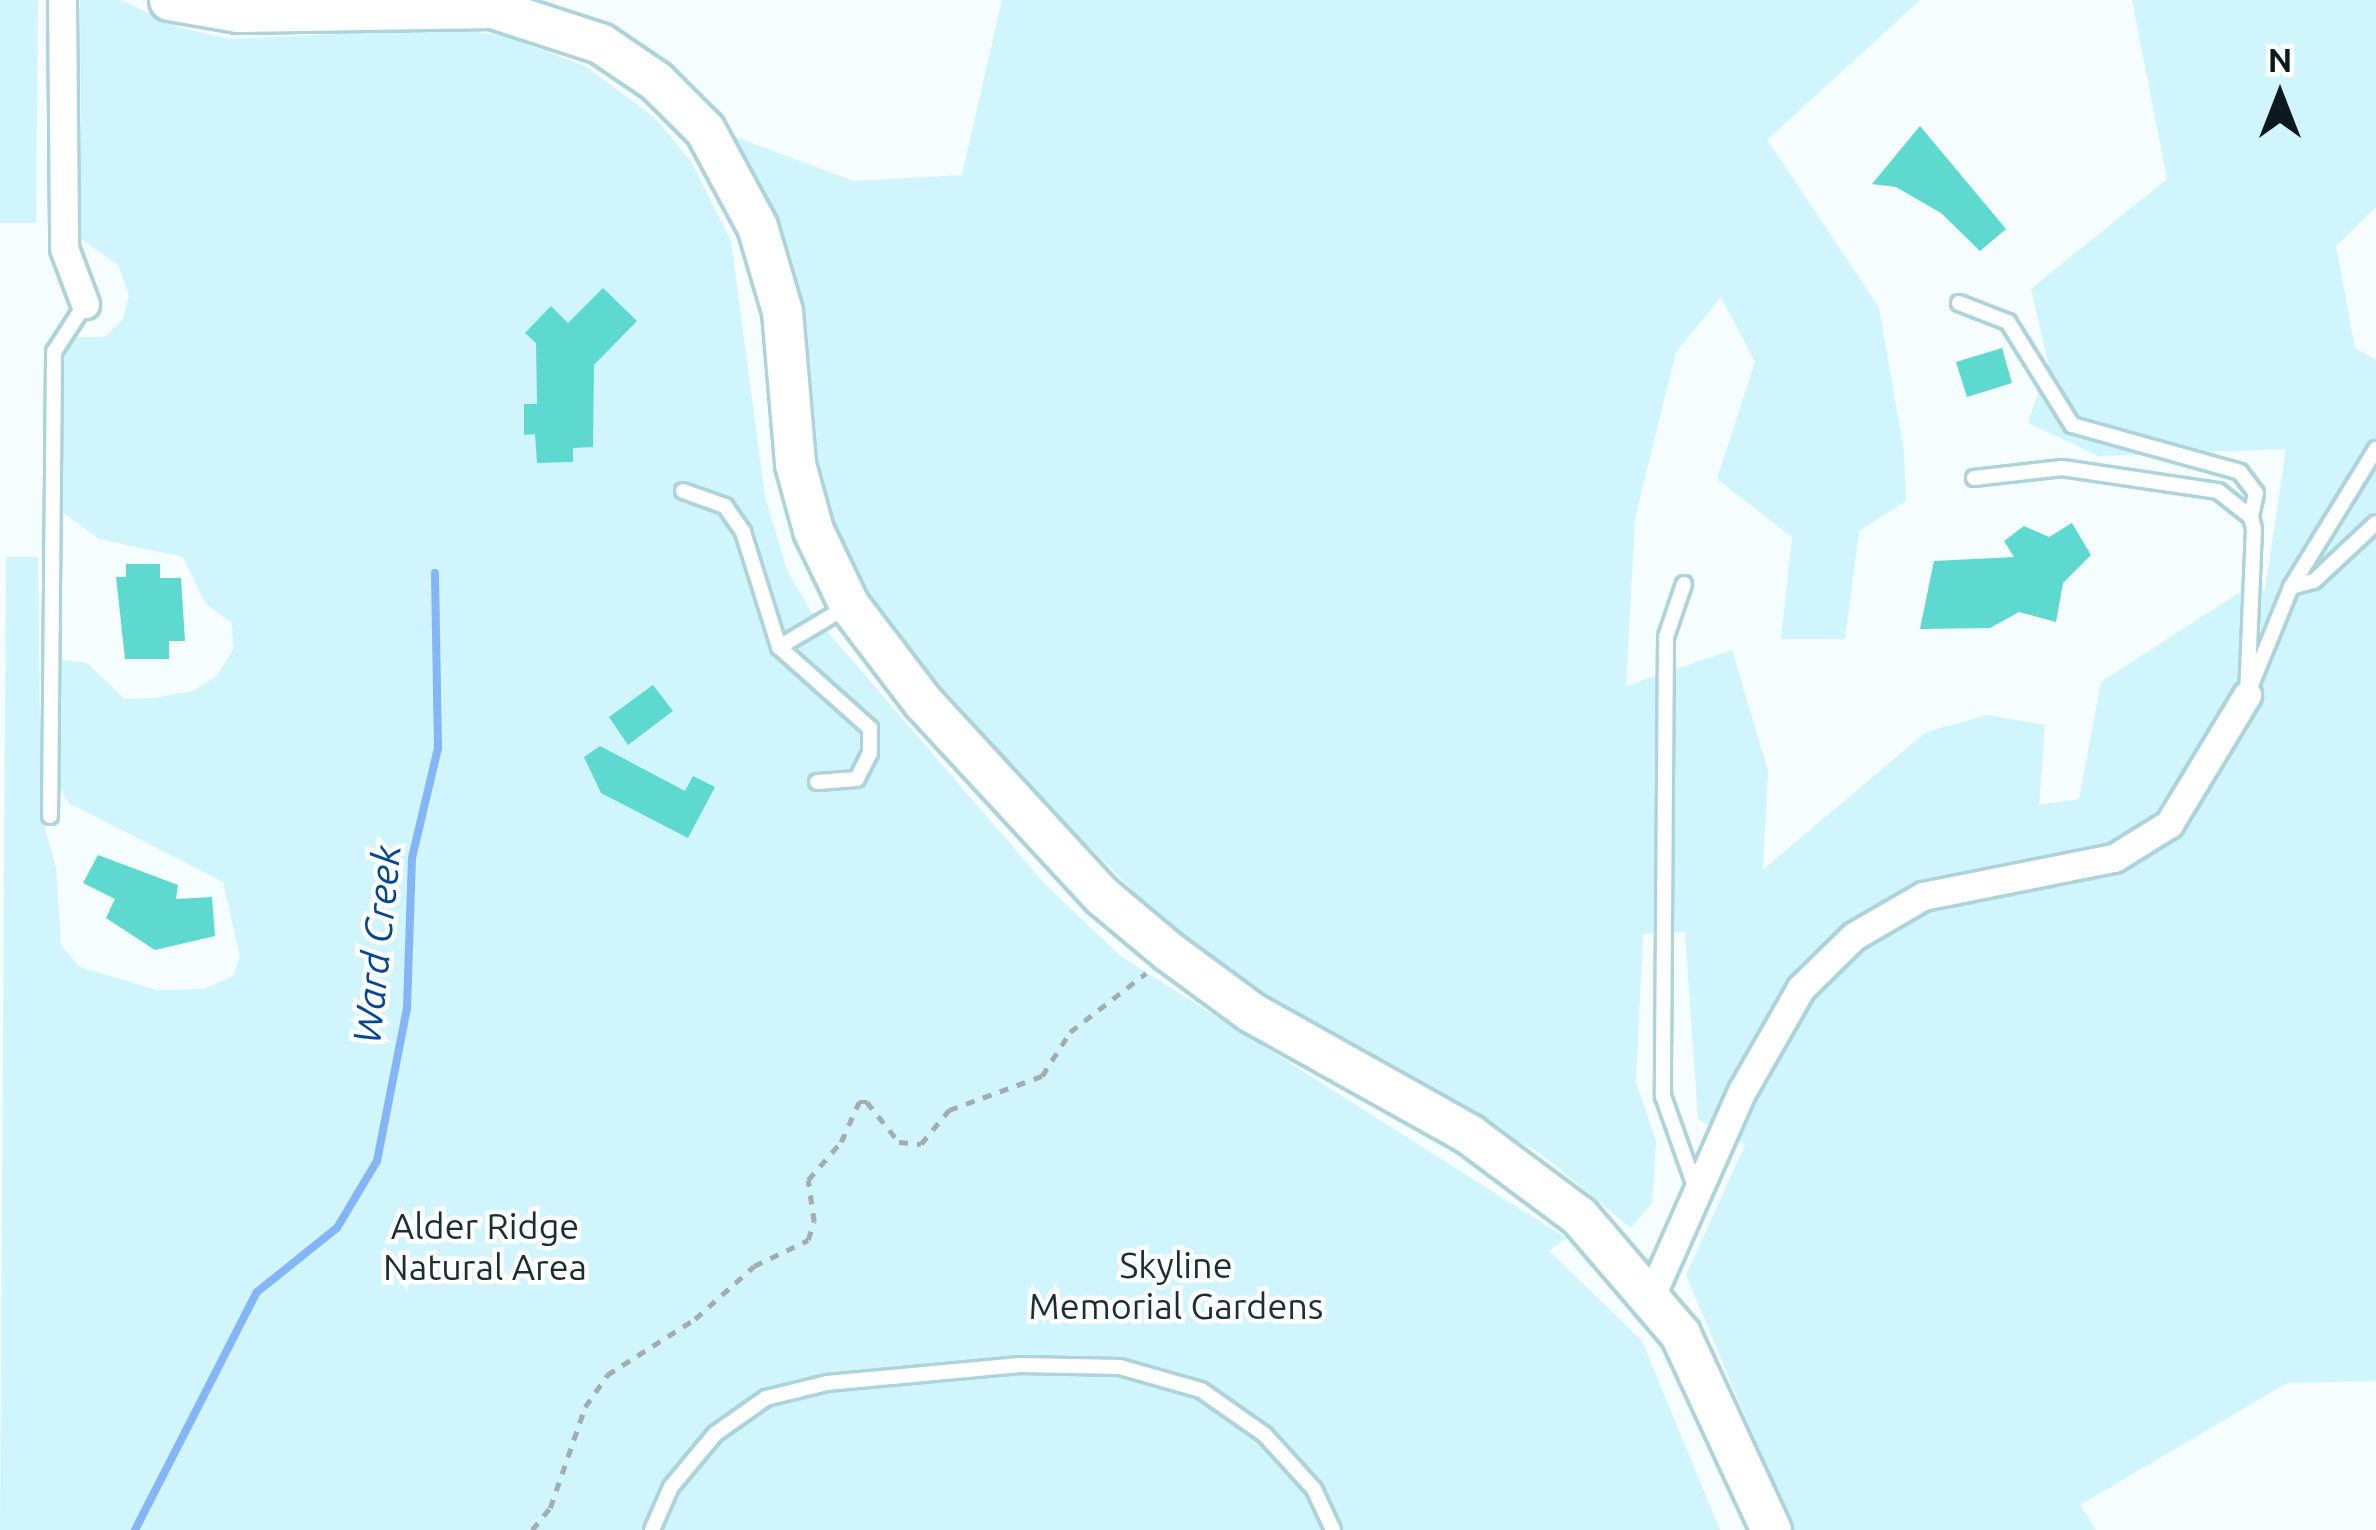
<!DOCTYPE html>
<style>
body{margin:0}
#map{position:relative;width:2376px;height:1530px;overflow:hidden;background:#f5fdfe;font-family:Ubuntu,sans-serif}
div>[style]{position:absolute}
.green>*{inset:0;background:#d0f5fc}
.stream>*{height:8px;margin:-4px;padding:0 4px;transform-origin:4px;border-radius:4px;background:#83b5f7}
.building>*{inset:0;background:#5ed9d0}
.path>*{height:4.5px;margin-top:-2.25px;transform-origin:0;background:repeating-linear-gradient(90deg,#a3adaf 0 9px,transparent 0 18px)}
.roads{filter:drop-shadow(3px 0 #add3db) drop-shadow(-3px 0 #add3db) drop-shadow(0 3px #add3db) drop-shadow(0 -3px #add3db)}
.lane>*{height:14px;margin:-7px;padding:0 7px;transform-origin:7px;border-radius:7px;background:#fff}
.street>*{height:27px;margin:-13.5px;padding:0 13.5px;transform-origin:13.5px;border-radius:13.5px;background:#fff}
.secondary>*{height:39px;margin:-19.5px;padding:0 19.5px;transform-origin:19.5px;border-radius:19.5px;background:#fff}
span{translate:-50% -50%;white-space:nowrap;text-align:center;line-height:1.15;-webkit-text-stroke:9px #fff;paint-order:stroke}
.park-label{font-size:36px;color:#1a2f33}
.water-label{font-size:39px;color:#024995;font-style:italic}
.north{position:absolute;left:2220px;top:36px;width:120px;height:120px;-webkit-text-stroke:9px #fff;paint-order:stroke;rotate:0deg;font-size:33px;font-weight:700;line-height:48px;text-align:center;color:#0c1a1d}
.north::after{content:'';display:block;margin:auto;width:42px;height:54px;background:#0c1a1d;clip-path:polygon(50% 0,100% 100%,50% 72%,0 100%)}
</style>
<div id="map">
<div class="green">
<div style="clip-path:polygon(0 0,38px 0,36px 223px,0 223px)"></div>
<div style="clip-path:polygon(80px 0,121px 0,180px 28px,231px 39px,444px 29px,501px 35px,585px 66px,655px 118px,692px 163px,731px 241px,765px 497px,787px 570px,813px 615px,1044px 883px,1119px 955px,1566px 1238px,1549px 1251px,1642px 1341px,1720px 1530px,0 1530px,6px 557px,38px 557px,41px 815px,56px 867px,61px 945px,80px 967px,156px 990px,204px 989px,233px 976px,240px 957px,223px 882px,69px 803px,58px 786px,58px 659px,87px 663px,125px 699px,153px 698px,193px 691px,217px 676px,233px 649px,232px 623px,206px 604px,183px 557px,99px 539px,58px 509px,57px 337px,105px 337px,123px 319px,129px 295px,118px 265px,81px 239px)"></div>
<div style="clip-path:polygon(1002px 0,1920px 0,1767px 140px,1879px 308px,1904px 451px,1906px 501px,1859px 531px,1845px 639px,1781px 639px,1792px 537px,1717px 479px,1755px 362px,1721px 297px,1676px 352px,1635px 518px,1626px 686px,1732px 650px,1768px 771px,1763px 870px,1926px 732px,1988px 715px,2045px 725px,2039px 805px,2079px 799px,2101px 682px,2237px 594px,2265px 590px,2286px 449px,2099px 456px,2028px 423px,2048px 362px,2031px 289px,2167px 179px,2132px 0,2376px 0,2376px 207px,2336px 246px,2355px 348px,2376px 360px,2376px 1381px,2287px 1383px,2080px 1505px,2096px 1530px,1793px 1530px,1686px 1275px,1745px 1145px,1698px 1119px,1685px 932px,1643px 934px,1636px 1082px,1656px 1141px,1652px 1203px,1631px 1228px,1541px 1154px,1264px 995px,1181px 938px,1045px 803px,862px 597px,825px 523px,717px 130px,854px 181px,962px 175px)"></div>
</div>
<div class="stream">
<div style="left:135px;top:1530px;width:267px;rotate:-62.9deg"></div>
<div style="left:257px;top:1292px;width:102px;rotate:-38.7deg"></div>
<div style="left:337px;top:1228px;width:78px;rotate:-59.2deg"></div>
<div style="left:377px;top:1161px;width:156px;rotate:-78.9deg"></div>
<div style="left:407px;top:1008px;width:150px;rotate:-88.1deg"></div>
<div style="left:412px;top:858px;width:113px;rotate:-76.7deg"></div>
<div style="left:438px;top:748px;width:175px;rotate:-91deg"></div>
</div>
<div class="building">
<div style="clip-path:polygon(1920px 126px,2006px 229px,1980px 251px,1941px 213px,1896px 187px,1872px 184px)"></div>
<div style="clip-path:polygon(603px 288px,637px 321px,594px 365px,593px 447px,573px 448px,573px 462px,537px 463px,535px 434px,524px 435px,524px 404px,537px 404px,536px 343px,525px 333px,551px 306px,568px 323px)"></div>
<div style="clip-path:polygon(2002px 348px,2012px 383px,1967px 397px,1956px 362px)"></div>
<div style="clip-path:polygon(2072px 523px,2091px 555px,2063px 583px,2056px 622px,2019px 612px,1990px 628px,1920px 629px,1934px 561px,2014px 557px,2004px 541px,2024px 526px,2049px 537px)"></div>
<div style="clip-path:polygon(126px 564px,160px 564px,160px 578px,181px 578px,185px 641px,169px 641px,169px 659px,125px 659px,116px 577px,126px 577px)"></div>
<div style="clip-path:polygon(653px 685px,673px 711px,628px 745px,609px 717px)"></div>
<div style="clip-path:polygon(600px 746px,685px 791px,693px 776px,715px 787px,688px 838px,601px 793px,584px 757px)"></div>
<div style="clip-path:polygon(98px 855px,178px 885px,176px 899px,212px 897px,215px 936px,155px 950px,106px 918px,115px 899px,83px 883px)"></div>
</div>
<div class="path">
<div style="left:532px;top:1530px;width:28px;rotate:-51deg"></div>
<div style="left:550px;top:1508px;width:107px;rotate:-70.9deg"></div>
<div style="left:585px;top:1407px;width:39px;rotate:-55deg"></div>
<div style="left:607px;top:1375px;width:104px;rotate:-32.5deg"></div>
<div style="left:695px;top:1319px;width:79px;rotate:-41.9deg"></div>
<div style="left:754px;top:1266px;width:60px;rotate:-25.7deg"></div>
<div style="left:808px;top:1240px;width:19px;rotate:-72deg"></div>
<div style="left:814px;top:1222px;width:42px;rotate:-98.1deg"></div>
<div style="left:808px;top:1180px;width:50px;rotate:-49deg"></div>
<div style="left:841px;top:1142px;width:44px;rotate:-65.8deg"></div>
<div style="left:859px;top:1102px;width:8px"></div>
<div style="left:867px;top:1102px;width:51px;rotate:51.3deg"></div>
<div style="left:899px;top:1142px;width:22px;rotate:5deg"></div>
<div style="left:921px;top:1144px;width:44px;rotate:-50.5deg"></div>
<div style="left:949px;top:1110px;width:99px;rotate:-20.1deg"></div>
<div style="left:1042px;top:1076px;width:52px;rotate:-57.5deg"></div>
<div style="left:1070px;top:1032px;width:96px;rotate:-37.8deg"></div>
</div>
<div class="roads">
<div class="lane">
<div style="left:1959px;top:303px;width:53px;rotate:21.2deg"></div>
<div style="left:2008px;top:322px;width:121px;rotate:58.1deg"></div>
<div style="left:2072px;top:425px;width:174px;rotate:15.6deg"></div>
<div style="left:2240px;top:472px;width:26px;rotate:53deg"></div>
<div style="left:2256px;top:493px;width:25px;rotate:102deg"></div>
<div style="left:1974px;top:478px;width:89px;rotate:-6.5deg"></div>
<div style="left:2062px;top:468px;width:158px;rotate:8.4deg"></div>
<div style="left:2218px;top:491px;width:42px;rotate:38.2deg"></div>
<div style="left:2251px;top:517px;width:12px;rotate:76deg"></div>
<div style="left:2254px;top:529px;width:166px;rotate:92.4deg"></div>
<div style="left:683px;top:491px;width:45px;rotate:19.7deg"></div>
<div style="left:725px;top:506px;width:32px;rotate:55deg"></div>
<div style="left:743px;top:532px;width:121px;rotate:72.6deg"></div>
<div style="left:779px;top:647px;width:122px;rotate:41.7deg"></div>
<div style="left:870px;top:728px;width:25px;rotate:90deg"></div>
<div style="left:870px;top:753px;width:29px;rotate:117deg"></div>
<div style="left:857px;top:779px;width:40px;rotate:175.7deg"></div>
<div style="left:1684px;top:584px;width:56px;rotate:108.8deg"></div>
<div style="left:1666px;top:637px;width:459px;rotate:90.4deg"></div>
<div style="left:1663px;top:1096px;width:99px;rotate:70.5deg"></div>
<div style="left:2291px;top:587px;width:24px;rotate:-15deg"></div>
<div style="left:2314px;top:581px;width:85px;rotate:-43.1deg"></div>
<div style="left:779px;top:647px;width:77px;rotate:-30.6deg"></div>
<div style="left:2247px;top:695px;width:117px;rotate:-67.8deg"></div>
<div style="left:2291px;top:587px;width:162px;rotate:-58.4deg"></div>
<div style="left:50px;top:816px;width:464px;rotate:-89.5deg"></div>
<div style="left:54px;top:352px;width:57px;rotate:-57.1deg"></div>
<div style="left:652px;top:1530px;width:47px;rotate:-66.2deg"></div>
<div style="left:671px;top:1487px;width:69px;rotate:-50.3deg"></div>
<div style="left:715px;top:1434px;width:62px;rotate:-35.2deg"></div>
<div style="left:766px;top:1398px;width:63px;rotate:-13.8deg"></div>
<div style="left:827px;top:1383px;width:194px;rotate:-5.3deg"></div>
<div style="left:1020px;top:1365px;width:100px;rotate:1.1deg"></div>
<div style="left:1120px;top:1367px;width:84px;rotate:15.9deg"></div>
<div style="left:1201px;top:1390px;width:78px;rotate:35.1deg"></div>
<div style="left:1265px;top:1435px;width:73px;rotate:47.8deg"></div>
<div style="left:1314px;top:1489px;width:45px;rotate:65.1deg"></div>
</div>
<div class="street">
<div style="left:62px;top:0;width:248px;rotate:89.5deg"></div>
<div style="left:64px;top:248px;width:60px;rotate:69.4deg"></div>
<div style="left:1651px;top:1296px;width:224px;rotate:-66.1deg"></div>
<div style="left:1742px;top:1091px;width:119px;rotate:-60.2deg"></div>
<div style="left:1801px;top:988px;width:74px;rotate:-44.5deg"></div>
<div style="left:1854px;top:936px;width:80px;rotate:-30.1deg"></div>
<div style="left:1923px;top:896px;width:195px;rotate:-11.3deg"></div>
<div style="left:2114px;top:858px;width:65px;rotate:-31.7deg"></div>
<div style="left:2169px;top:824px;width:151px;rotate:-58.8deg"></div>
</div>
<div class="secondary">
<div style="left:169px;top:0;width:70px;rotate:9.9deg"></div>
<div style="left:238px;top:12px;width:254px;rotate:-0.9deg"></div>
<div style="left:492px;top:8px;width:114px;rotate:18deg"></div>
<div style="left:600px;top:43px;width:68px;rotate:34.2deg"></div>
<div style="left:656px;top:81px;width:69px;rotate:45deg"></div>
<div style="left:705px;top:130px;width:109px;rotate:61.6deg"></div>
<div style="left:757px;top:226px;width:89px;rotate:73.6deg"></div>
<div style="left:782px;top:311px;width:154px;rotate:85.1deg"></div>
<div style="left:795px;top:464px;width:68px;rotate:74.7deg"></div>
<div style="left:813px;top:530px;width:83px;rotate:64.4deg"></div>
<div style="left:849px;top:605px;width:122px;rotate:52.7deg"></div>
<div style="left:923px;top:702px;width:263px;rotate:47.3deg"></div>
<div style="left:1101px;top:895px;width:87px;rotate:39.9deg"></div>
<div style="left:1168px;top:951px;width:103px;rotate:36.3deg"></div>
<div style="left:1251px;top:1012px;width:250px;rotate:29.2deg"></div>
<div style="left:1469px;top:1134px;width:137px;rotate:36.7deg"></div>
<div style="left:1579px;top:1216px;width:155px;rotate:49.4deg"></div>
<div style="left:1680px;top:1334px;width:216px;rotate:65.1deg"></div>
</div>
</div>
<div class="park-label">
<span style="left:485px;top:1246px">Alder Ridge<br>Natural Area</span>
<span style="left:1176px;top:1285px">Skyline<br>Memorial Gardens</span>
</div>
<div class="water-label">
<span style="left:377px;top:944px;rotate:-84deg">Ward Creek</span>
</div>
<div class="north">N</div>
</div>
